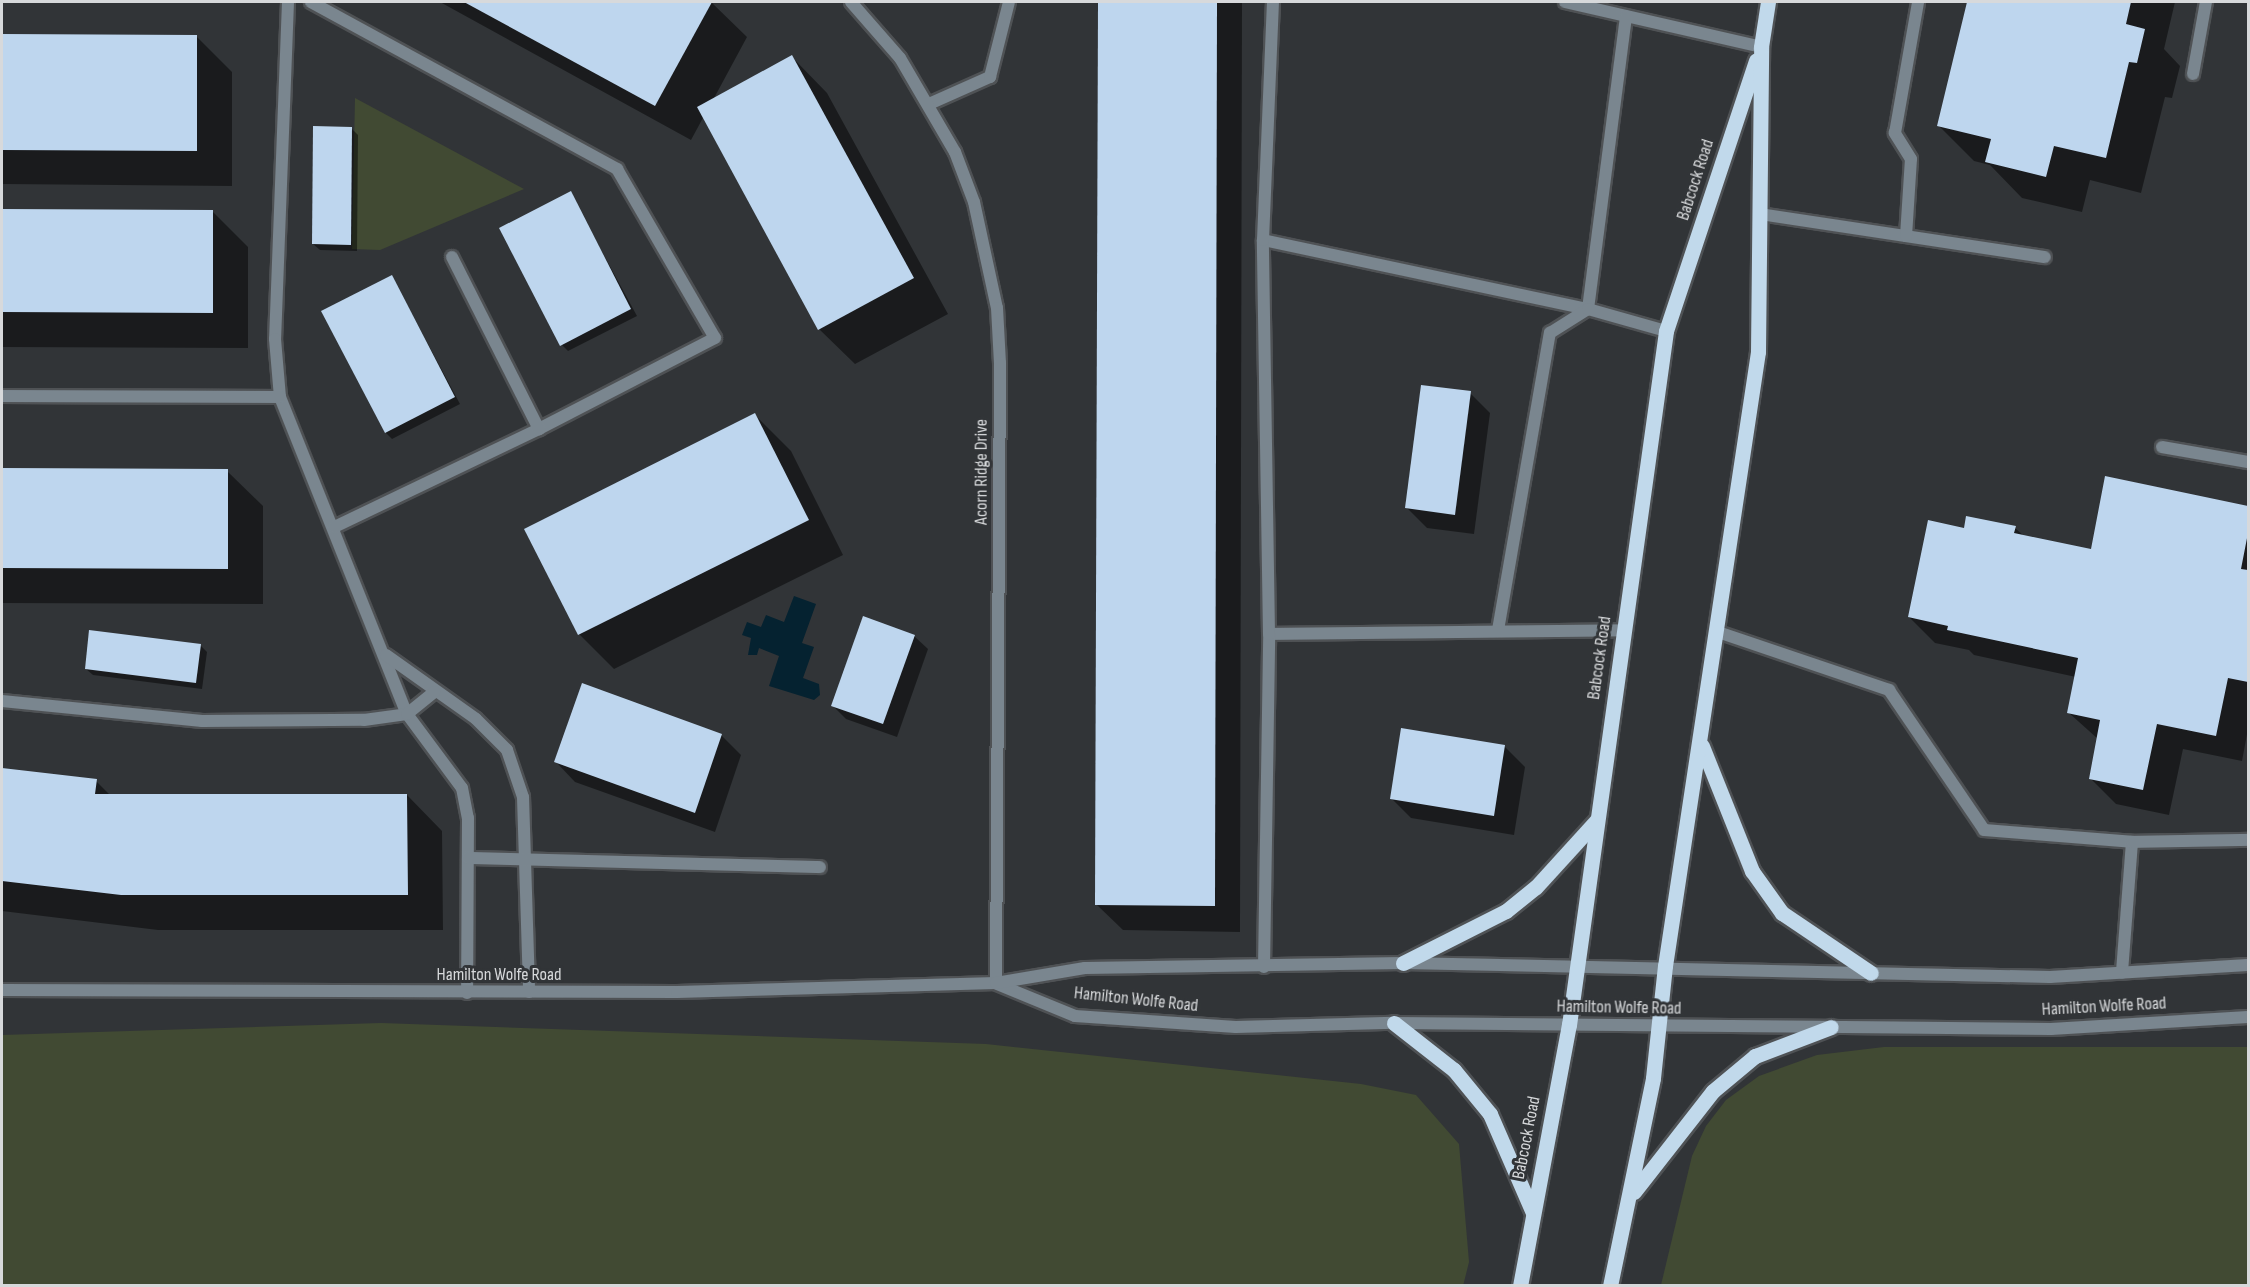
<!DOCTYPE html>
<style>
body{margin:0}
#map{position:relative;width:2250px;height:1287px;overflow:hidden;background:#313437;font-family:"Sofia Sans Condensed",sans-serif}
div>[style]{position:absolute}
.green>*{inset:0;background:#414a33}
.water>*{inset:0;background:#052230}
.shadow>*{inset:0;background:#0007}
.building>*{inset:0;background:#bed6ee}
.roads{filter:drop-shadow(2px 0 #4f5255) drop-shadow(-2px 0 #4f5255) drop-shadow(0 2px #4f5255) drop-shadow(0 -2px #4f5255)}
.service>*{height:12px;margin:-6px;padding:0 6px;transform-origin:6px;border-radius:6px;background:#7a868f}
.minor>*{height:12px;margin:-6px;padding:0 6px;transform-origin:6px;border-radius:6px;background:#7a868f}
.tertiary>*{height:12px;margin:-6px;padding:0 6px;transform-origin:6px;border-radius:6px;background:#7a868f}
.primary>*{height:15px;margin:-7.5px;padding:0 7.5px;transform-origin:7.5px;border-radius:7.5px;background:#c1d9eb}
span{translate:-50% -50%;white-space:nowrap;text-align:center;line-height:1.15;-webkit-text-stroke:6px #313437;paint-order:stroke}
.street-label{font-size:18px;color:#d7d9db}
.frame{position:absolute;inset:0;border:3px solid #d7d9db;pointer-events:none}
</style>
<div id="map">
<div class="green">
<div style="clip-path:polygon(355px 98px,524px 189px,380px 250px,352px 249px)"></div>
<div style="clip-path:polygon(381px 1023px,986px 1044px,1361px 1084px,1416px 1095px,1459px 1144px,1469px 1262px,1463px 1286px,2px 1285px,2px 1035px)"></div>
<div style="clip-path:polygon(1884px 1047px,2248px 1047px,2248px 1285px,1661px 1285px,1692px 1156px,1706px 1126px,1726px 1100px,1759px 1076px,1817px 1055px)"></div>
</div>
<div class="water">
<div style="clip-path:polygon(794px 596px,816px 604px,802px 643px,814px 647px,803px 678px,819px 684px,820px 695px,814px 700px,769px 686px,779px 656px,759px 648px,757px 655px,748px 655px,751px 638px,742px 635px,747px 622px,761px 627px,766px 615px,784px 622px)"></div>
</div>
<div class="shadow">
<div style="clip-path:polygon(440px 2px,711px 2px,747px 37px,713px 100px,792px 57px,827px 93px,948px 314px,855px 364px,819px 329px,704px 116px,691px 140px)"></div>
<div style="clip-path:polygon(1099px 2px,1242px 2px,1240px 932px,1123px 930px,1097px 905px)"></div>
<div style="clip-path:polygon(1968px 2px,2175px 2px,2164px 49px,2180px 66px,2172px 98px,2165px 97px,2141px 193px,2090px 180px,2082px 212px,2022px 198px,1990px 165px,1974px 161px,1939px 126px)"></div>
<div style="clip-path:polygon(2px 36px,197px 37px,232px 72px,232px 186px,2px 184px)"></div>
<div style="clip-path:polygon(352px 129px,358px 135px,357px 251px,320px 250px,313px 244px)"></div>
<div style="clip-path:polygon(570px 193px,637px 316px,568px 351px,562px 345px)"></div>
<div style="clip-path:polygon(2px 210px,212px 211px,248px 247px,248px 348px,2px 347px)"></div>
<div style="clip-path:polygon(392px 277px,460px 404px,392px 439px,386px 433px)"></div>
<div style="clip-path:polygon(1470px 393px,1490px 413px,1474px 534px,1427px 528px,1407px 508px)"></div>
<div style="clip-path:polygon(755px 415px,791px 451px,843px 555px,614px 669px,579px 634px)"></div>
<div style="clip-path:polygon(2px 470px,227px 471px,263px 506px,263px 604px,2px 603px)"></div>
<div style="clip-path:polygon(2107px 477px,2248px 507px,2248px 729px,2242px 761px,2183px 749px,2169px 815px,2116px 804px,2090px 778px,2098px 739px,2069px 713px,2076px 677px,1974px 655px,1969px 650px,1935px 643px,1909px 617px,1965px 530px,2015px 528px,2024px 536px,2092px 550px)"></div>
<div style="clip-path:polygon(914px 636px,928px 649px,897px 737px,846px 719px,833px 706px)"></div>
<div style="clip-path:polygon(201px 646px,207px 652px,202px 689px,93px 675px,86px 669px)"></div>
<div style="clip-path:polygon(721px 735px,741px 755px,715px 832px,575px 782px,556px 762px)"></div>
<div style="clip-path:polygon(1505px 747px,1525px 767px,1514px 835px,1411px 818px,1391px 798px)"></div>
<div style="clip-path:polygon(2px 769px,96px 781px,111px 796px,407px 795px,442px 831px,443px 930px,158px 930px,2px 911px)"></div>
</div>
<div class="building">
<div style="clip-path:polygon(464px 2px,712px 2px,655px 106px)"></div>
<div style="clip-path:polygon(1098px 2px,1217px 2px,1215px 906px,1095px 905px)"></div>
<div style="clip-path:polygon(1967px 2px,2131px 2px,2126px 24px,2145px 29px,2137px 63px,2129px 62px,2106px 158px,2054px 146px,2046px 177px,1985px 162px,1991px 139px,1937px 126px)"></div>
<div style="clip-path:polygon(2px 34px,197px 35px,197px 151px,2px 150px)"></div>
<div style="clip-path:polygon(792px 55px,914px 278px,818px 330px,697px 107px)"></div>
<div style="clip-path:polygon(313px 126px,352px 127px,351px 245px,312px 244px)"></div>
<div style="clip-path:polygon(571px 191px,631px 309px,560px 346px,499px 228px)"></div>
<div style="clip-path:polygon(2px 209px,213px 210px,213px 313px,2px 312px)"></div>
<div style="clip-path:polygon(392px 275px,455px 397px,385px 433px,321px 311px)"></div>
<div style="clip-path:polygon(1421px 385px,1471px 391px,1455px 515px,1405px 508px)"></div>
<div style="clip-path:polygon(755px 413px,809px 520px,578px 635px,524px 529px)"></div>
<div style="clip-path:polygon(2px 468px,228px 469px,228px 569px,2px 568px)"></div>
<div style="clip-path:polygon(2105px 476px,2248px 506px,2248px 533px,2241px 569px,2248px 570px,2248px 682px,2228px 678px,2216px 736px,2157px 724px,2143px 790px,2089px 779px,2100px 720px,2067px 713px,2078px 658px,1947px 630px,1948px 626px,1908px 617px,1928px 520px,1964px 528px,1966px 516px,2016px 526px,2014px 533px,2091px 549px)"></div>
<div style="clip-path:polygon(863px 616px,915px 635px,883px 724px,831px 706px)"></div>
<div style="clip-path:polygon(89px 630px,201px 644px,196px 683px,85px 669px)"></div>
<div style="clip-path:polygon(582px 683px,722px 734px,695px 813px,554px 762px)"></div>
<div style="clip-path:polygon(1401px 728px,1505px 745px,1494px 816px,1390px 799px)"></div>
<div style="clip-path:polygon(2px 768px,97px 779px,95px 794px,407px 794px,408px 895px,121px 895px,2px 881px)"></div>
</div>
<div class="roads">
<div class="service">
<div style="left:288px;top:2px;width:337px;rotate:92.2deg"></div>
<div style="left:275px;top:339px;width:58px;rotate:85.1deg"></div>
<div style="left:280px;top:397px;width:341px;rotate:68.2deg"></div>
<div style="left:407px;top:714px;width:92px;rotate:53.4deg"></div>
<div style="left:462px;top:788px;width:31px;rotate:79deg"></div>
<div style="left:468px;top:818px;width:175px;rotate:90.3deg"></div>
<div style="left:311px;top:2px;width:349px;rotate:28.6deg"></div>
<div style="left:617px;top:169px;width:195px;rotate:59.9deg"></div>
<div style="left:715px;top:338px;width:198px;rotate:152.7deg"></div>
<div style="left:539px;top:429px;width:227px;rotate:154.4deg"></div>
<div style="left:1565px;top:2px;width:201px;rotate:12.9deg"></div>
<div style="left:2193px;top:74px;width:73px;rotate:-79.8deg"></div>
<div style="left:929px;top:104px;width:67px;rotate:-23.9deg"></div>
<div style="left:990px;top:77px;width:77px;rotate:-75.8deg"></div>
<div style="left:1760px;top:214px;width:288px;rotate:8.6deg"></div>
<div style="left:1906px;top:236px;width:77px;rotate:-86.3deg"></div>
<div style="left:1911px;top:159px;width:31px;rotate:-122deg"></div>
<div style="left:1895px;top:133px;width:133px;rotate:-80deg"></div>
<div style="left:1263px;top:240px;width:332px;rotate:12deg"></div>
<div style="left:1588px;top:309px;width:295px;rotate:-82.6deg"></div>
<div style="left:452px;top:257px;width:193px;rotate:63.2deg"></div>
<div style="left:2px;top:396px;width:278px;rotate:0.2deg"></div>
<div style="left:2162px;top:447px;width:87px;rotate:9.9deg"></div>
<div style="left:1498px;top:630px;width:302px;rotate:-80.1deg"></div>
<div style="left:1550px;top:333px;width:45px;rotate:-32.3deg"></div>
<div style="left:1588px;top:309px;width:81px;rotate:15.8deg"></div>
<div style="left:1718px;top:632px;width:181px;rotate:18.7deg"></div>
<div style="left:1889px;top:690px;width:169px;rotate:55.8deg"></div>
<div style="left:1984px;top:830px;width:148px;rotate:4.6deg"></div>
<div style="left:2132px;top:842px;width:131px;rotate:94.4deg"></div>
<div style="left:1269px;top:634px;width:355px;rotate:-0.6deg"></div>
<div style="left:386px;top:655px;width:110px;rotate:35.4deg"></div>
<div style="left:476px;top:719px;width:44px;rotate:45deg"></div>
<div style="left:507px;top:750px;width:50px;rotate:71.2deg"></div>
<div style="left:523px;top:797px;width:195px;rotate:88.2deg"></div>
<div style="left:2px;top:701px;width:201px;rotate:5.7deg"></div>
<div style="left:202px;top:721px;width:162px;rotate:-0.4deg"></div>
<div style="left:364px;top:720px;width:43px;rotate:-7.9deg"></div>
<div style="left:407px;top:714px;width:35px;rotate:-39deg"></div>
<div style="left:2132px;top:842px;width:116px;rotate:-1deg"></div>
<div style="left:468px;top:858px;width:352px;rotate:1.5deg"></div>
<div style="left:1264px;top:967px;width:333px;rotate:-89.1deg"></div>
<div style="left:1269px;top:634px;width:394px;rotate:-90.9deg"></div>
<div style="left:1263px;top:240px;width:238px;rotate:-87.6deg"></div>
</div>
<div class="minor">
<div style="left:851px;top:2px;width:74px;rotate:48.8deg"></div>
<div style="left:900px;top:58px;width:109px;rotate:59.7deg"></div>
<div style="left:955px;top:152px;width:53px;rotate:69.2deg"></div>
<div style="left:974px;top:202px;width:108px;rotate:77.8deg"></div>
<div style="left:997px;top:308px;width:55px;rotate:86.9deg"></div>
<div style="left:1000px;top:363px;width:620px;rotate:90.37deg"></div>
</div>
<div class="tertiary">
<div style="left:997px;top:984px;width:84px;rotate:22.3deg"></div>
<div style="left:1075px;top:1016px;width:161px;rotate:3.9deg"></div>
<div style="left:1236px;top:1027px;width:158px;rotate:-1.5deg"></div>
<div style="left:1394px;top:1023px;width:657px;rotate:0.52deg"></div>
<div style="left:2051px;top:1029px;width:197px;rotate:-3.5deg"></div>
<div style="left:2px;top:990px;width:675px;rotate:0.17deg"></div>
<div style="left:677px;top:992px;width:319px;rotate:-1.6deg"></div>
<div style="left:996px;top:983px;width:90px;rotate:-9.6deg"></div>
<div style="left:1085px;top:968px;width:318px;rotate:-0.9deg"></div>
<div style="left:1403px;top:963px;width:647px;rotate:1.24deg"></div>
<div style="left:2050px;top:977px;width:198px;rotate:-3.5deg"></div>
</div>
<div class="primary">
<div style="left:1702px;top:746px;width:135px;rotate:68.2deg"></div>
<div style="left:1752px;top:871px;width:52px;rotate:54.5deg"></div>
<div style="left:1782px;top:913px;width:107px;rotate:34deg"></div>
<div style="left:1403px;top:963px;width:115px;rotate:-26.8deg"></div>
<div style="left:1506px;top:911px;width:38px;rotate:-39deg"></div>
<div style="left:1536px;top:887px;width:89px;rotate:-47.7deg"></div>
<div style="left:1394px;top:1023px;width:76px;rotate:38.1deg"></div>
<div style="left:1454px;top:1070px;width:57px;rotate:50.7deg"></div>
<div style="left:1490px;top:1114px;width:108px;rotate:66.5deg"></div>
<div style="left:1634px;top:1192px;width:128px;rotate:-52deg"></div>
<div style="left:1713px;top:1091px;width:55px;rotate:-39.8deg"></div>
<div style="left:1755px;top:1056px;width:81px;rotate:-20.9deg"></div>
<div style="left:1520px;top:1286px;width:266px;rotate:-79.4deg"></div>
<div style="left:1569px;top:1025px;width:701px;rotate:-82.04deg"></div>
<div style="left:1666px;top:331px;width:285px;rotate:-71.6deg"></div>
<div style="left:1610px;top:1286px;width:212px;rotate:-78.3deg"></div>
<div style="left:1653px;top:1078px;width:113px;rotate:-83.9deg"></div>
<div style="left:1665px;top:966px;width:621px;rotate:-81.39deg"></div>
<div style="left:1758px;top:352px;width:305px;rotate:-89.4deg"></div>
<div style="left:1761px;top:47px;width:46px;rotate:-81.2deg"></div>
</div>
</div>
<div class="street-label">
<span style="left:1696px;top:180px;rotate:-72deg">Babcock Road</span>
<span style="left:982px;top:472px;rotate:-90deg">Acorn Ridge Drive</span>
<span style="left:1600px;top:658px;rotate:-82deg">Babcock Road</span>
<span style="left:499px;top:975px">Hamilton Wolfe Road</span>
<span style="left:1136px;top:1000px;rotate:6deg">Hamilton Wolfe Road</span>
<span style="left:2104px;top:1007px;rotate:-3deg">Hamilton Wolfe Road</span>
<span style="left:1619px;top:1008px;rotate:1deg">Hamilton Wolfe Road</span>
<span style="left:1527px;top:1138px;rotate:-79deg">Babcock Road</span>
</div>
<div class="frame"></div>
</div>
